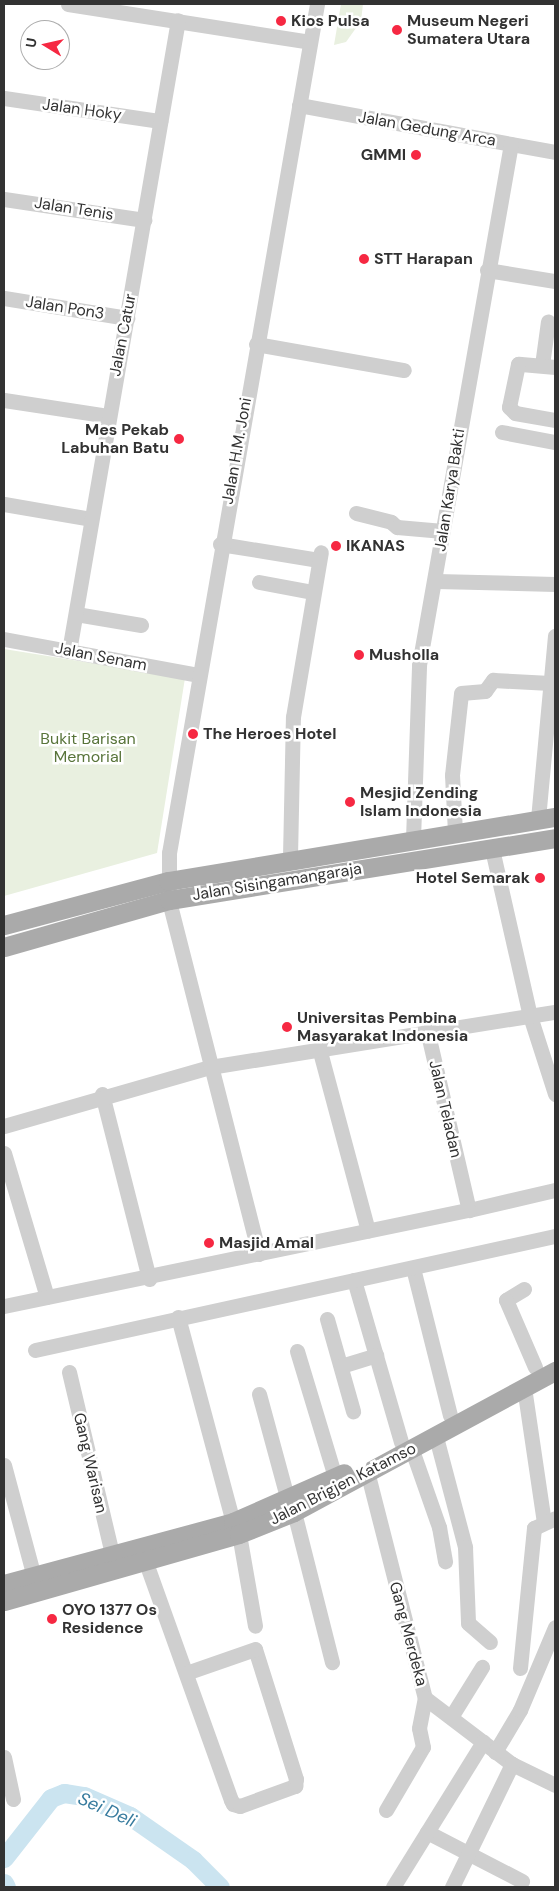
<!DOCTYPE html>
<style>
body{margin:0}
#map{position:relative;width:559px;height:1891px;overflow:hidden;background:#fff;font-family:"DM Sans",sans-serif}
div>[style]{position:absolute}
.green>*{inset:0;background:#e9f0e0}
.river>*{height:19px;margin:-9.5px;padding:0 9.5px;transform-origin:9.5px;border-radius:9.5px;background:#cbe4f0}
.minor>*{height:15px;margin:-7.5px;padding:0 7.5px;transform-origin:7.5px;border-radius:7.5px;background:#cfcfcf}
.major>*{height:19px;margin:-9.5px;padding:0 9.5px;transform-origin:9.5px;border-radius:9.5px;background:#aaa}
.dots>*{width:14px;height:14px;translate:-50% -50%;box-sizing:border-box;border:2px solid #fff;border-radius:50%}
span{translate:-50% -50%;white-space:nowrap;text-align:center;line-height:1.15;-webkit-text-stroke:5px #fff;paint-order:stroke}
.poi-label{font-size:16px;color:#323232;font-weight:700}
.left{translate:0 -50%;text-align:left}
.right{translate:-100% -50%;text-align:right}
.street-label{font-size:16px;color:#323232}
.park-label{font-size:16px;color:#58743a}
.water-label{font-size:18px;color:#377b9e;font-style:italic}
.frame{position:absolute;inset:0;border:5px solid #323232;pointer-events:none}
.north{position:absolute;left:20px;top:20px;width:50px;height:50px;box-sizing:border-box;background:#fff;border:1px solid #adadad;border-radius:50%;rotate:279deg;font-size:14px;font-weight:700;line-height:20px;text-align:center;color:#323232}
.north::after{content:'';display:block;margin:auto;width:18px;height:22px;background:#f62842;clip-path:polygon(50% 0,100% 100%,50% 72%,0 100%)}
</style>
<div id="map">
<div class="green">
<div style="clip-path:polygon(341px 4px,363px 4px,361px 21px,346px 42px,334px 45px)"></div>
<div style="clip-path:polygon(4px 649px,185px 678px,157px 853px,4px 896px)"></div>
</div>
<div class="river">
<div style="left:4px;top:1858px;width:76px;rotate:-51.9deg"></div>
<div style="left:51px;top:1798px;width:14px;rotate:-21deg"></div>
<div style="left:64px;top:1793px;width:20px;rotate:9deg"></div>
<div style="left:84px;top:1796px;width:50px;rotate:23.5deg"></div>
<div style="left:130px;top:1816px;width:77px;rotate:34.9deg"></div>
<div style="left:193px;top:1860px;width:38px;rotate:45deg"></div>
<div style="left:4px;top:1883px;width:4px;rotate:63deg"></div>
</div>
<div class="minor">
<div style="left:68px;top:4px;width:245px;rotate:8.9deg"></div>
<div style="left:4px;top:98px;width:158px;rotate:8.4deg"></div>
<div style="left:299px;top:105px;width:260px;rotate:10.4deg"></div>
<div style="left:4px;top:199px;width:142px;rotate:8.5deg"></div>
<div style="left:487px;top:270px;width:69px;rotate:9.2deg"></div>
<div style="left:4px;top:298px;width:125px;rotate:9.2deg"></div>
<div style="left:256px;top:344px;width:150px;rotate:10deg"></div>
<div style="left:542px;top:365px;width:44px;rotate:-82.2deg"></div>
<div style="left:555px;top:367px;width:37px;rotate:-175deg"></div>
<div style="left:518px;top:364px;width:44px;rotate:101.8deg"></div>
<div style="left:509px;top:407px;width:8px;rotate:45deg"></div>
<div style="left:515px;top:413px;width:41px;rotate:9.9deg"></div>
<div style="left:4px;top:400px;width:105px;rotate:8.7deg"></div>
<div style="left:502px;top:432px;width:54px;rotate:10.7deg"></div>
<div style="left:4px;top:504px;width:88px;rotate:9.8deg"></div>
<div style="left:356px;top:513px;width:36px;rotate:14deg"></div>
<div style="left:391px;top:522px;width:8px;rotate:40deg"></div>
<div style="left:397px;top:527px;width:46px;rotate:5deg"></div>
<div style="left:220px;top:544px;width:100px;rotate:9.2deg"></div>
<div style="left:436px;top:581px;width:119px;rotate:1.4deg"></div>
<div style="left:259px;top:582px;width:55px;rotate:10.5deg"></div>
<div style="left:76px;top:614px;width:66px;rotate:9.6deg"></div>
<div style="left:4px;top:639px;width:197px;rotate:10.5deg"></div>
<div style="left:69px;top:651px;width:640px;rotate:-80.2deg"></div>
<div style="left:538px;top:819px;width:184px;rotate:-84.7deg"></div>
<div style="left:455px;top:832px;width:57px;rotate:-93deg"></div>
<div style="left:452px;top:775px;width:82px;rotate:-83.7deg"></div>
<div style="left:461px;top:693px;width:24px;rotate:-5deg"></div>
<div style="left:485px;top:691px;width:14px;rotate:-54deg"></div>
<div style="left:493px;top:680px;width:57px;rotate:3deg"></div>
<div style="left:413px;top:839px;width:174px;rotate:-88deg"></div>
<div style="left:419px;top:665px;width:529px;rotate:-79.99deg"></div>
<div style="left:492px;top:849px;width:171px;rotate:77.2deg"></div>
<div style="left:530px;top:1016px;width:82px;rotate:72.2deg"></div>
<div style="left:290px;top:857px;width:140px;rotate:-88.8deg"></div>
<div style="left:293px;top:717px;width:167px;rotate:-80.4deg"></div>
<div style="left:427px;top:1030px;width:185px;rotate:76.9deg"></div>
<div style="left:469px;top:1210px;width:88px;rotate:-13.1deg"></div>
<div style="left:319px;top:1048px;width:189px;rotate:75deg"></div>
<div style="left:102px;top:1094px;width:191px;rotate:75.7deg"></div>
<div style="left:4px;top:1126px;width:214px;rotate:-16deg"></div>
<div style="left:210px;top:1067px;width:349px;rotate:-9.1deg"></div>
<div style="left:4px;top:1153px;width:150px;rotate:73.4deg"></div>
<div style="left:259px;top:1254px;width:365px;rotate:-104.3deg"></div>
<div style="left:169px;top:900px;width:47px;rotate:-90deg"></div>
<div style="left:169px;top:853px;width:862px;rotate:-80.11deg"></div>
<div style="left:413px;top:1268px;width:152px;rotate:75.9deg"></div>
<div style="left:354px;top:1280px;width:169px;rotate:73.8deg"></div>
<div style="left:524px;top:1289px;width:21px;rotate:149deg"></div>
<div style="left:506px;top:1300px;width:73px;rotate:66.6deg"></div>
<div style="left:4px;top:1306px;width:475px;rotate:-11.7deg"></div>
<div style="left:178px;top:1317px;width:212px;rotate:75deg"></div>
<div style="left:327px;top:1319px;width:96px;rotate:74.2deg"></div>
<div style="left:35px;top:1350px;width:532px;rotate:-12.37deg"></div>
<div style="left:297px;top:1351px;width:132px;rotate:73.2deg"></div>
<div style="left:341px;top:1366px;width:37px;rotate:-17deg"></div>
<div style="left:69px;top:1372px;width:187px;rotate:76.7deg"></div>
<div style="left:524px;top:1387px;width:136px;rotate:81.6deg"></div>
<div style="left:259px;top:1394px;width:111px;rotate:74.8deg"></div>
<div style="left:436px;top:1437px;width:114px;rotate:75.2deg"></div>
<div style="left:465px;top:1547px;width:76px;rotate:87.7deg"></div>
<div style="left:468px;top:1623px;width:29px;rotate:41deg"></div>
<div style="left:412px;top:1450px;width:82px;rotate:70.7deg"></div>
<div style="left:439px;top:1527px;width:35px;rotate:80deg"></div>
<div style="left:4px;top:1465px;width:116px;rotate:75deg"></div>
<div style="left:368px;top:1475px;width:230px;rotate:75.7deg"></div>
<div style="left:425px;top:1698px;width:109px;rotate:37.2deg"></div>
<div style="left:512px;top:1764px;width:48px;rotate:26deg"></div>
<div style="left:294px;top:1512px;width:155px;rotate:75.8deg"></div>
<div style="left:239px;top:1534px;width:93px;rotate:80.1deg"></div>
<div style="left:145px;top:1560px;width:255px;rotate:70.3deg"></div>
<div style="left:231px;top:1800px;width:4px;rotate:63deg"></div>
<div style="left:233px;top:1804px;width:7px;rotate:16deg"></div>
<div style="left:240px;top:1806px;width:59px;rotate:-20deg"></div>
<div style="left:295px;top:1786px;width:7px;rotate:-82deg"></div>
<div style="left:296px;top:1779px;width:136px;rotate:-107.5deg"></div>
<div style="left:255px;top:1649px;width:73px;rotate:160.8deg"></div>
<div style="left:520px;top:1668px;width:141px;rotate:-84.3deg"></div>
<div style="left:534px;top:1528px;width:23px;rotate:-25deg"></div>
<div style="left:451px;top:1717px;width:59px;rotate:-58.2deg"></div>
<div style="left:495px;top:1752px;width:49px;rotate:-59.2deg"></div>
<div style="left:520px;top:1710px;width:90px;rotate:-67.1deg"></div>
<div style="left:4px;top:1757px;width:43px;rotate:77.9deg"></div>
<div style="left:386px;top:1810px;width:73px;rotate:-59.6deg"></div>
<div style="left:423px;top:1747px;width:19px;rotate:-102deg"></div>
<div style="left:419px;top:1728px;width:31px;rotate:-79deg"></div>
<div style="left:427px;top:1832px;width:107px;rotate:27.3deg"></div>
<div style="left:393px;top:1887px;width:171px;rotate:-58.2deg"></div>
<div style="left:452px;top:1887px;width:137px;rotate:-64deg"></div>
</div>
<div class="major">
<div style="left:4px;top:925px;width:170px;rotate:-15deg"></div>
<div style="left:168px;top:881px;width:392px;rotate:-9.4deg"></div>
<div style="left:4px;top:947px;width:172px;rotate:-15.9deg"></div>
<div style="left:169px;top:900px;width:391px;rotate:-9.1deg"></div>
<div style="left:4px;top:1584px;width:237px;rotate:-15.1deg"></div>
<div style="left:233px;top:1522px;width:121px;rotate:-23.8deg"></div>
<div style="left:4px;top:1601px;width:244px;rotate:-15.9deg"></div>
<div style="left:239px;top:1534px;width:59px;rotate:-21.8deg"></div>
<div style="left:294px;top:1512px;width:297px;rotate:-28.4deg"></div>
</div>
<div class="dots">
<div style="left:281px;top:21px;background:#f62842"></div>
<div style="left:397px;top:30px;background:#f62842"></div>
<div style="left:416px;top:155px;background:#f62842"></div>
<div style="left:364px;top:259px;background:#f62842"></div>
<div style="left:179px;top:439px;background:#f62842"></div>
<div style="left:336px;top:546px;background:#f62842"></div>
<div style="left:359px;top:655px;background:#f62842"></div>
<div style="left:193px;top:734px;background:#f62842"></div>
<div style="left:350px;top:802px;background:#f62842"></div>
<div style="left:540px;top:878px;background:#f62842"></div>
<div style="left:287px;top:1027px;background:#f62842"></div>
<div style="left:209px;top:1243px;background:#f62842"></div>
<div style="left:52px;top:1619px;background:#f62842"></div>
</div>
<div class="poi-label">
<span class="left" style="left:291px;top:21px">Kios Pulsa</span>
<span class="left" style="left:407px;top:30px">Museum Negeri<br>Sumatera Utara</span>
<span class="right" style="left:406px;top:155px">GMMI</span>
<span class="left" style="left:374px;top:259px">STT Harapan</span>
<span class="right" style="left:169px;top:439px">Mes Pekab<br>Labuhan Batu</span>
<span class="left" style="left:346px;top:546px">IKANAS</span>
<span class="left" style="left:369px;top:655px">Musholla</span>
<span class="left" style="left:203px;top:734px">The Heroes Hotel</span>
<span class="left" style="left:360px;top:802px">Mesjid Zending<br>Islam Indonesia</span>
<span class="right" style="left:530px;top:878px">Hotel Semarak</span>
<span class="left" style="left:297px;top:1027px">Universitas Pembina<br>Masyarakat Indonesia</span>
<span class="left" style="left:219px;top:1243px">Masjid Amal</span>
<span class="left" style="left:62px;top:1619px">OYO 1377 Os<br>Residence</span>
</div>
<div class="street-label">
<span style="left:82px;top:110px;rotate:8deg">Jalan Hoky</span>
<span style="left:427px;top:129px;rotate:10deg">Jalan Gedung Arca</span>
<span style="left:74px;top:209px;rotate:9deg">Jalan Tenis</span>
<span style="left:65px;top:308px;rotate:9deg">Jalan Pon3</span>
<span style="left:123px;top:335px;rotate:-79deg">Jalan Catur</span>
<span style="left:237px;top:451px;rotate:-80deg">Jalan H.M. Joni</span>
<span style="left:450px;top:490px;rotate:-81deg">Jalan Karya Bakti</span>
<span style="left:101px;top:657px;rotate:11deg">Jalan Senam</span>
<span style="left:277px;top:882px;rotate:-9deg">Jalan Sisingamangaraja</span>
<span style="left:445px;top:1109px;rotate:77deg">Jalan Teladan</span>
<span style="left:90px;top:1463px;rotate:77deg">Gang Warisan</span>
<span style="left:343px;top:1484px;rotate:-27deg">Jalan Brigjen Katamso</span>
<span style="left:408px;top:1634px;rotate:75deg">Gang Merdeka</span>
</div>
<div class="park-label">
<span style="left:88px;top:748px">Bukit Barisan<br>Memorial</span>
</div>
<div class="water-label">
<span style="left:107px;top:1810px;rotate:24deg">Sei Deli</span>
</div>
<div class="frame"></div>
<div class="north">U</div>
</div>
